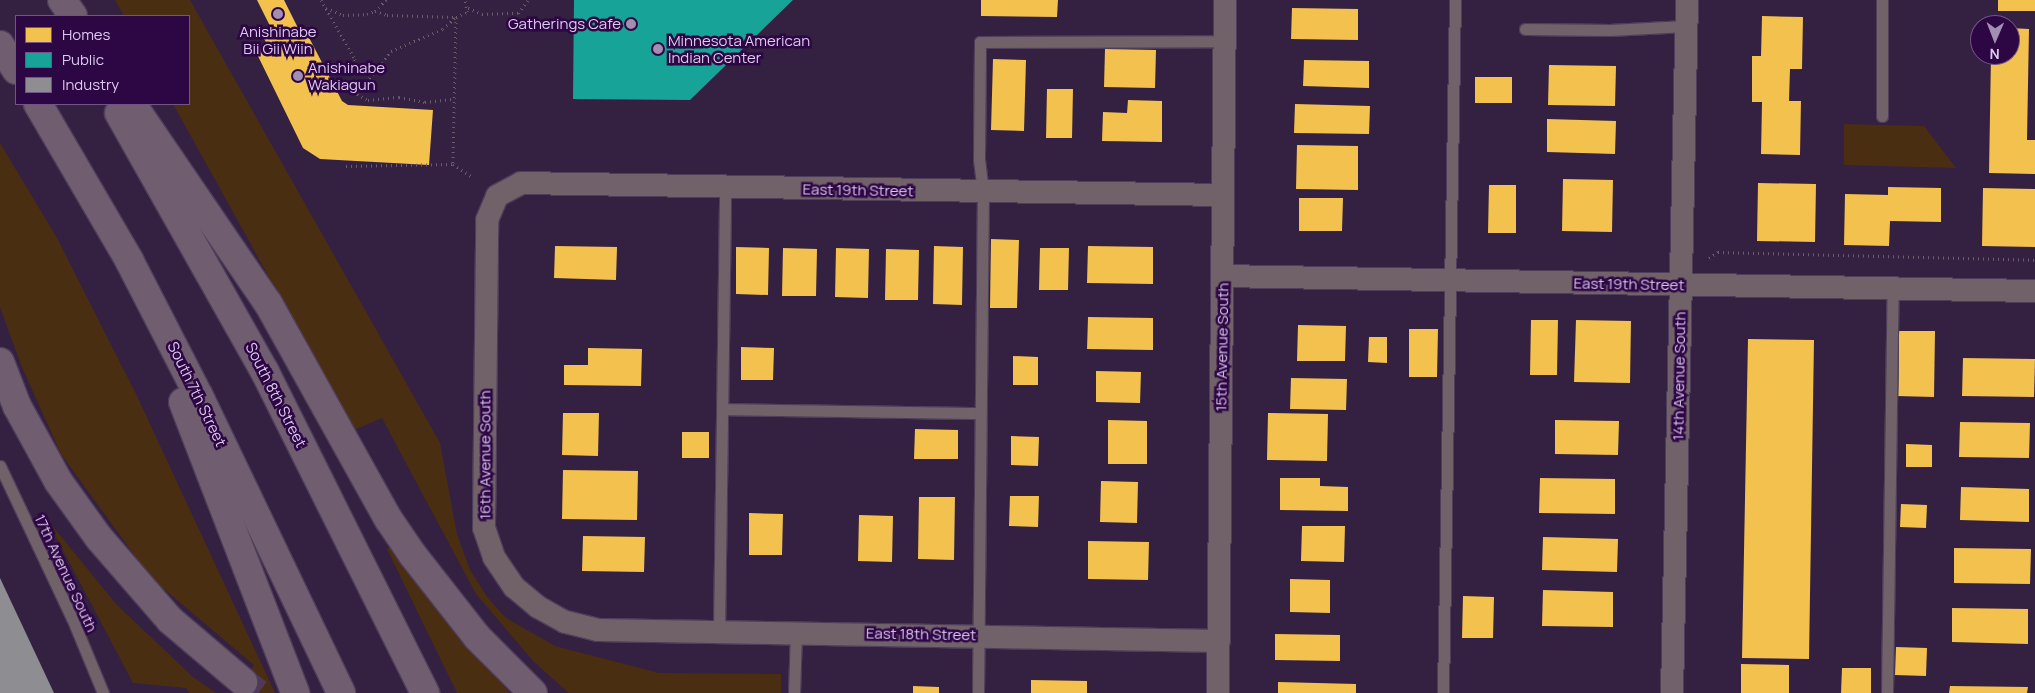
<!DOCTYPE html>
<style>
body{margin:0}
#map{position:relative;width:2035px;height:693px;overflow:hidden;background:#342041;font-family:Manrope,sans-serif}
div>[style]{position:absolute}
.green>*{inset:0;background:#4a2e11}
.homes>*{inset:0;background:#f2c14e}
.public>*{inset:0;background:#17a398}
.industry>*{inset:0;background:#8d8d92}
.motorway-tunnel>*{height:28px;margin-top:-14px;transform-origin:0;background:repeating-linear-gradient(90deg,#4d3a5b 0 28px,transparent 0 42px)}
.path>*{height:3px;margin-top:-1.5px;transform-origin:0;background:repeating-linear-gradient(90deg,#6b5d6c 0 1px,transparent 0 5px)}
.roads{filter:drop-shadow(1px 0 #4e3e5a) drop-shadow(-1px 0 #4e3e5a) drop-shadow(0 1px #4e3e5a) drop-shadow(0 -1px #4e3e5a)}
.service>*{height:11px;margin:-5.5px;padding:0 5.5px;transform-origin:5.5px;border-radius:5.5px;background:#716269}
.minor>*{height:22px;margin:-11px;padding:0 11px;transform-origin:11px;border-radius:11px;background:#716269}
.motorway>*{height:28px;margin:-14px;padding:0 14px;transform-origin:14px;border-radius:14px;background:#705d6f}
.dots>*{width:14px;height:14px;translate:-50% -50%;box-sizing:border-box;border:2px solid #2d0644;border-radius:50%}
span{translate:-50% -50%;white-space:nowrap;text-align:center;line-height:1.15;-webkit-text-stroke:5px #2d0644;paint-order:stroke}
.poi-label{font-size:15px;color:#ddcaef}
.right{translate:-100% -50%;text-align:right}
.left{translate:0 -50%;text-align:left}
.street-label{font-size:15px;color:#ddcaef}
.legend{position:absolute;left:15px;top:15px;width:175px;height:90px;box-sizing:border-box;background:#2d0644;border:1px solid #735488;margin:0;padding:6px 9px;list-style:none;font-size:15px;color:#ddcaef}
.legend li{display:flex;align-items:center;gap:10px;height:25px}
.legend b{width:25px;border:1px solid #735488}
.north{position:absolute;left:1970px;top:15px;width:50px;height:50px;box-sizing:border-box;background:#2d0644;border:1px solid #735488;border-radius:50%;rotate:181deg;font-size:14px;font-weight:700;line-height:20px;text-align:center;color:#ddcaef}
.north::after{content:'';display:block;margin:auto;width:18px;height:22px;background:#a28eb2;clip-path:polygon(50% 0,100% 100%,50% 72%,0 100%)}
</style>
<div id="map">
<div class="green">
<div style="clip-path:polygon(115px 0,190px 0,440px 443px,457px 534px,470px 570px,488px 598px,506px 618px,555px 646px,659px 673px,781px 674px,781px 693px,569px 693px,534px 662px,476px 594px,382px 418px,354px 430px,173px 104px,189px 104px,189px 16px,124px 16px)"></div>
<div style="clip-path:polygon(1844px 124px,1924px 126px,1956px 168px,1844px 165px)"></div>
<div style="clip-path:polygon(0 143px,57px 238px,137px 396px,275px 693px,235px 693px,254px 665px,151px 578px,61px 454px,21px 365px,0 307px)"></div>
<div style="clip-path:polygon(46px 518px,116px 604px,193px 677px,216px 693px,189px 693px,186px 688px,133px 683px)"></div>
<div style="clip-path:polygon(397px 543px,482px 660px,510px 693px,457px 693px,387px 549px)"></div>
</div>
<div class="homes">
<div style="clip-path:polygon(257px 0,284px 0,298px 28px,303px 26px,342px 101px,348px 105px,433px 110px,429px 165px,320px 159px,303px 148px,255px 50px,267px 44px,262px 35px,272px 30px)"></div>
<div style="clip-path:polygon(981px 0,1058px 0,1057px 17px,981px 16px)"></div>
<div style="clip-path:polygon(1998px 0,2035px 0,2035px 11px,1998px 11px)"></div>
<div style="clip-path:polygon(1292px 8px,1358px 9px,1358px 40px,1291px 39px)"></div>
<div style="clip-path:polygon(1762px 16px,1803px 17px,1802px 69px,1790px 69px,1789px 101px,1801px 101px,1800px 155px,1761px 154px,1762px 102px,1752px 102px,1752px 56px,1761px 56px)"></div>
<div style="clip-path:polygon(2010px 28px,2029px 29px,2027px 140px,2035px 140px,2035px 174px,1989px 173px,1991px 55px,2010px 55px)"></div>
<div style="clip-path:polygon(1105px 49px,1156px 50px,1155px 88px,1104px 87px)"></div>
<div style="clip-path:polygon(993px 59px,1026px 60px,1024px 131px,991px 130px)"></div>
<div style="clip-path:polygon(1304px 60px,1369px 61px,1369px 88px,1303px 86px)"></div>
<div style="clip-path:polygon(1549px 65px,1616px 66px,1615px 106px,1548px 105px)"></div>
<div style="clip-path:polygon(1475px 77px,1512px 77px,1512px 103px,1475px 103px)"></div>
<div style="clip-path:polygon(1047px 89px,1073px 89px,1072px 138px,1046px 138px)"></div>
<div style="clip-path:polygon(1128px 100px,1162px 101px,1162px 142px,1102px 141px,1103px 112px,1127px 113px)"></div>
<div style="clip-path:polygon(1295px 104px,1370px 106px,1369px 134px,1294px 133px)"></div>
<div style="clip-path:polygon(1547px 119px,1616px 121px,1615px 154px,1547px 152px)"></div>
<div style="clip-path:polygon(1297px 145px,1358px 146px,1358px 190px,1296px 189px)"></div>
<div style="clip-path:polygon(1563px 179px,1613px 180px,1612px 232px,1562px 231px)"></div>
<div style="clip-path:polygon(1758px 183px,1816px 184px,1815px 242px,1757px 241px)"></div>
<div style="clip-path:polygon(1489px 185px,1516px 185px,1516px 233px,1488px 233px)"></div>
<div style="clip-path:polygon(1888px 187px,1941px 188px,1941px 222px,1890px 221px,1889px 246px,1844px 245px,1845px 194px,1888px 195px)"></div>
<div style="clip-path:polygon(1983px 188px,2035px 189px,2035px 247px,1982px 246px)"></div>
<div style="clip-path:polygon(1299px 198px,1343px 198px,1342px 231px,1299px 231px)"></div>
<div style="clip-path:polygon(991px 239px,1019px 240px,1017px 308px,990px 308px)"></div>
<div style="clip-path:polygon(555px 246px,617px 247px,616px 280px,554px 278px)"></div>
<div style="clip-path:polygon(934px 246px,963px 247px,962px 305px,933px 304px)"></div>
<div style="clip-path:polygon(1088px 246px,1153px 247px,1153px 284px,1087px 283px)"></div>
<div style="clip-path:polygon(736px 247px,769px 248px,768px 295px,736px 294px)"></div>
<div style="clip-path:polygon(783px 248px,817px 249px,816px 296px,782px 296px)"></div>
<div style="clip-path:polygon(836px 248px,869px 249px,868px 298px,835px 297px)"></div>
<div style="clip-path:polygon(1040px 248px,1069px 248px,1068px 290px,1039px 290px)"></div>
<div style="clip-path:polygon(886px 249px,919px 250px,918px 300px,885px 300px)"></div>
<div style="clip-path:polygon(1088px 317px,1153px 318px,1153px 350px,1087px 349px)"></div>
<div style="clip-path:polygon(1531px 320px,1558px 320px,1557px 375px,1530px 375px)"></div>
<div style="clip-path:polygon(1576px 320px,1631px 321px,1630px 383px,1574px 382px)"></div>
<div style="clip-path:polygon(1298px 325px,1346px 326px,1345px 361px,1297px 361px)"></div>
<div style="clip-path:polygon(1409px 329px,1438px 329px,1437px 377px,1409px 377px)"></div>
<div style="clip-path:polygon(1897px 331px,1935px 331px,1934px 397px,1896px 396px)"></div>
<div style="clip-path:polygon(1369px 337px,1387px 337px,1387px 363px,1368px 362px)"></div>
<div style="clip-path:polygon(1748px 339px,1814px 340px,1809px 659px,1742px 658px)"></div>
<div style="clip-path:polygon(741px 347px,774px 348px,773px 380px,741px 380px)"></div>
<div style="clip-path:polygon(588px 348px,642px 349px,641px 386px,564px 385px,564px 365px,588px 365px)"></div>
<div style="clip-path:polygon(1013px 356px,1038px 357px,1038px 385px,1013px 385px)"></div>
<div style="clip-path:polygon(1963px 358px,2035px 359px,2034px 397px,1962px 396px)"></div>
<div style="clip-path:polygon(1096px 371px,1141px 372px,1140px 403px,1096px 402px)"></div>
<div style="clip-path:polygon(1291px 378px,1347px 379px,1346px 410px,1290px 409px)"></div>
<div style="clip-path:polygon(563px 413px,599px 413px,598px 456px,562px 455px)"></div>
<div style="clip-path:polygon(1268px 413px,1328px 414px,1327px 461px,1267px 460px)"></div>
<div style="clip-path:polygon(1108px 420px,1147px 421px,1147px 464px,1108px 464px)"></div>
<div style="clip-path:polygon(1555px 420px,1619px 421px,1618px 455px,1555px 454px)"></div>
<div style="clip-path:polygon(1960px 422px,2030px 423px,2029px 458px,1959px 457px)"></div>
<div style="clip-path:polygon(915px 429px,958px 430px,958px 459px,914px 459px)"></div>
<div style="clip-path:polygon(682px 432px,709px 432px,709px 458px,682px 458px)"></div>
<div style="clip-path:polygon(1011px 436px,1039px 437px,1038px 466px,1011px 465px)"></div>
<div style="clip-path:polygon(1906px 444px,1932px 445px,1932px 467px,1906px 467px)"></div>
<div style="clip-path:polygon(563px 470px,638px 471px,637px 520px,562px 519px)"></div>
<div style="clip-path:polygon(1280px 478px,1320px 478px,1320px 486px,1348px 487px,1348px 511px,1280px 510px)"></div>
<div style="clip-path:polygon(1540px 478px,1615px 479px,1615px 514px,1539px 513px)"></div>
<div style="clip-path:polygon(1101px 481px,1138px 482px,1137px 523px,1100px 522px)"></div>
<div style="clip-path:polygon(1961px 487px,2029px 489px,2029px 522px,1960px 520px)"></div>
<div style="clip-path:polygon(1010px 496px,1039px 496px,1038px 527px,1009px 526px)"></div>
<div style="clip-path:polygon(919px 497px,955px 497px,954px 560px,918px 559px)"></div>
<div style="clip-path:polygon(1901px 504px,1927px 505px,1926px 528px,1900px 527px)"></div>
<div style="clip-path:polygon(749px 513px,783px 514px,782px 555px,749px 555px)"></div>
<div style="clip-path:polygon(859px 515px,893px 516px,892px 562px,858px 561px)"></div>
<div style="clip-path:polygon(1302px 526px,1345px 526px,1344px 562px,1301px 561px)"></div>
<div style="clip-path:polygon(583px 536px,645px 537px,644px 572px,582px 571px)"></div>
<div style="clip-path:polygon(1543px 537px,1618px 539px,1617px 572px,1542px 570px)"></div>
<div style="clip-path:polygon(1088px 541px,1149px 542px,1148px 580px,1088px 579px)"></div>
<div style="clip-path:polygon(1954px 548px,2031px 549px,2030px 584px,1954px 583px)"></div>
<div style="clip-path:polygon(1290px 579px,1330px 580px,1330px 613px,1290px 612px)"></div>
<div style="clip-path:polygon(1543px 590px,1613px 592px,1613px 627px,1542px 626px)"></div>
<div style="clip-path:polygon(1463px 596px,1494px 597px,1493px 638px,1462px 638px)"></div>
<div style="clip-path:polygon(1952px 608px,2028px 609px,2028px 644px,1952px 642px)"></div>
<div style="clip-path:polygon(1275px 634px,1340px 635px,1340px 661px,1275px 660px)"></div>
<div style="clip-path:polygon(1896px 647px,1927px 648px,1926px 676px,1895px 675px)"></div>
<div style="clip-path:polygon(1741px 664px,1789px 665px,1789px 693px,1741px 693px)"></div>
<div style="clip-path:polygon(1842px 668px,1871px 668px,1871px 693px,1841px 693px)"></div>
<div style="clip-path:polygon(1031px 680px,1087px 681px,1087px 693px,1031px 693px)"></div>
<div style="clip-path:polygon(1278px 682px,1356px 684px,1356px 693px,1278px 693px)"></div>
<div style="clip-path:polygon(913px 686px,939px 687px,939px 693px,913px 693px)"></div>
<div style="clip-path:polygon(1950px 686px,2028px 687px,2027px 693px,1949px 693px)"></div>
</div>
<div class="public">
<div style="clip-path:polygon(574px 0,793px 0,690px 100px,573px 99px)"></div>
</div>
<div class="industry">
<div style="clip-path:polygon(0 578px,54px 693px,0 693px)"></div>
</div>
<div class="motorway-tunnel">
<div style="left:243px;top:682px;width:19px;rotate:36deg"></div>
</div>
<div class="path">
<div style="left:321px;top:0;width:68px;rotate:60deg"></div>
<div style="left:355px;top:59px;width:35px;rotate:87deg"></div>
<div style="left:357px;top:94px;width:13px;rotate:29deg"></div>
<div style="left:368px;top:100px;width:31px;rotate:-6deg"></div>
<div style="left:399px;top:97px;width:26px;rotate:11deg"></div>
<div style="left:425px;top:102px;width:30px;rotate:-6deg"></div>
<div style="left:326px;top:8px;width:18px;rotate:22deg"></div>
<div style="left:343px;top:15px;width:24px;rotate:-2deg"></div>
<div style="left:367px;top:14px;width:9px;rotate:-21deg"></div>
<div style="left:375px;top:11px;width:16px;rotate:-45deg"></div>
<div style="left:468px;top:8px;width:15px;rotate:23deg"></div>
<div style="left:482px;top:14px;width:36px;rotate:-2deg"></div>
<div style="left:518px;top:13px;width:16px;rotate:-52deg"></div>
<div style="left:375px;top:11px;width:13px;rotate:18deg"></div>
<div style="left:387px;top:15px;width:69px;rotate:1.7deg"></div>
<div style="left:456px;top:17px;width:12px;rotate:-24deg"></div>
<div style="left:467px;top:12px;width:12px;rotate:-99deg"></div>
<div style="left:456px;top:17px;width:147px;rotate:91.2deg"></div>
<div style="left:453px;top:164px;width:22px;rotate:34deg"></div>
<div style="left:357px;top:94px;width:55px;rotate:-51.7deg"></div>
<div style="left:391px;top:51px;width:56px;rotate:-22.9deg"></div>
<div style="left:443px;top:29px;width:16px;rotate:-43deg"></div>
<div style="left:346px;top:166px;width:107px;rotate:-1.1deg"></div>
<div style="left:1709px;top:258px;width:11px;rotate:-34deg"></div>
<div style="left:1718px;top:252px;width:317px;rotate:1.4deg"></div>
</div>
<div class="roads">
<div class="service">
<div style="left:1882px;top:0;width:116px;rotate:90deg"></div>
<div style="left:1525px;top:29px;width:85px;rotate:0.7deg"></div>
<div style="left:1610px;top:30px;width:76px;rotate:-3deg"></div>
<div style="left:722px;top:409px;width:258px;rotate:0.9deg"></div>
<div style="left:0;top:466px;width:168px;rotate:64.7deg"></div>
<div style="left:72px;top:618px;width:81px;rotate:67.5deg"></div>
<div style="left:719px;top:632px;width:444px;rotate:-89.2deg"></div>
<div style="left:794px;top:693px;width:61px;rotate:-88.1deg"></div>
<div style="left:978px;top:693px;width:501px;rotate:-89.43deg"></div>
<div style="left:983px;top:192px;width:33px;rotate:-97deg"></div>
<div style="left:979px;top:159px;width:117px;rotate:-89.5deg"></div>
<div style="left:980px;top:42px;width:245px;rotate:-0.2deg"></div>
<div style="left:1443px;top:693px;width:693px;rotate:-89.01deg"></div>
<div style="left:1887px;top:693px;width:405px;rotate:-89.2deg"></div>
</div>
<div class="minor">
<div style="left:1222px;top:276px;width:813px;rotate:1.06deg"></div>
<div style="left:1219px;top:641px;width:621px;rotate:-178.99deg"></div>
<div style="left:598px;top:630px;width:34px;rotate:-166deg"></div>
<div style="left:565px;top:622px;width:31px;rotate:-151deg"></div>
<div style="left:538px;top:607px;width:31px;rotate:-140deg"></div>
<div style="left:514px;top:587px;width:36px;rotate:-124deg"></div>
<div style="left:494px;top:557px;width:31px;rotate:-109deg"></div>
<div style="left:484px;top:528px;width:308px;rotate:-89.4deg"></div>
<div style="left:487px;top:220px;width:26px;rotate:-67deg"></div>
<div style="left:497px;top:196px;width:27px;rotate:-28deg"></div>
<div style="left:521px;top:183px;width:702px;rotate:0.98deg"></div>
<div style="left:1218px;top:693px;width:693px;rotate:-89.42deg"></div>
<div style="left:1672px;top:693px;width:693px;rotate:-88.76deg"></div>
</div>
<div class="motorway">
<div style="left:62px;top:0;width:19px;rotate:55deg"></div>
<div style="left:0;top:45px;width:30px;rotate:57deg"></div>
<div style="left:38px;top:104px;width:181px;rotate:59.7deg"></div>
<div style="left:129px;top:260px;width:153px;rotate:62.8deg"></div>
<div style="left:199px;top:396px;width:329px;rotate:64.4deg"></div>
<div style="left:132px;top:104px;width:241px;rotate:55.7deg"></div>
<div style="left:268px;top:303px;width:248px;rotate:60.9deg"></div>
<div style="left:389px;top:520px;width:41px;rotate:55.9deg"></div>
<div style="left:412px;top:554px;width:105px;rotate:51.9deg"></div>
<div style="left:477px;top:637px;width:79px;rotate:45deg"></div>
<div style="left:119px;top:113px;width:297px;rotate:60.6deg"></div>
<div style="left:265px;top:372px;width:359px;rotate:63.5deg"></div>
<div style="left:0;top:362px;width:47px;rotate:68.9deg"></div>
<div style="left:17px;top:406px;width:85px;rotate:61.3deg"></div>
<div style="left:58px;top:481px;width:70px;rotate:54.3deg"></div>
<div style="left:99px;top:538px;width:108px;rotate:49.1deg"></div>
<div style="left:170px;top:620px;width:96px;rotate:40.3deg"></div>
<div style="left:183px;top:402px;width:312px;rotate:68.9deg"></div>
</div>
</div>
<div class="dots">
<div style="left:278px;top:14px;background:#a28eb2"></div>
<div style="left:631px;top:24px;background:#a28eb2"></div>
<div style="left:658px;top:49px;background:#a28eb2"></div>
<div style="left:298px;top:76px;background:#a28eb2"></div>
</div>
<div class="poi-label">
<span class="right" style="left:621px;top:24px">Gatherings Cafe</span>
<span style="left:278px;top:40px">Anishinabe<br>Bii Gii Wiin</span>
<span class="left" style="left:668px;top:49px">Minnesota American<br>Indian Center</span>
<span class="left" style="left:308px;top:76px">Anishinabe<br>Wakiagun</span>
</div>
<div class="street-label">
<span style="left:858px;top:190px;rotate:1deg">East 19th Street</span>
<span style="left:1629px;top:284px;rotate:1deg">East 19th Street</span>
<span style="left:1222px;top:347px;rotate:-89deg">15th Avenue South</span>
<span style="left:1679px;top:376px;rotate:-89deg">14th Avenue South</span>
<span style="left:197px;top:394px;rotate:64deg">South 7th Street</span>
<span style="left:276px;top:395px;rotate:63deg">South 8th Street</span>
<span style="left:485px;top:455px;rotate:-90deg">16th Avenue South</span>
<span style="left:66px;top:573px;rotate:65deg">17th Avenue South</span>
<span style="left:921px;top:634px;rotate:1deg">East 18th Street</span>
</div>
<ul class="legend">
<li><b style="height:14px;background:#f2c14e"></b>Homes</li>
<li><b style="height:14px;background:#17a398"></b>Public</li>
<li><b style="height:14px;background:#8d8d92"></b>Industry</li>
</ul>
<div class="north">N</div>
</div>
